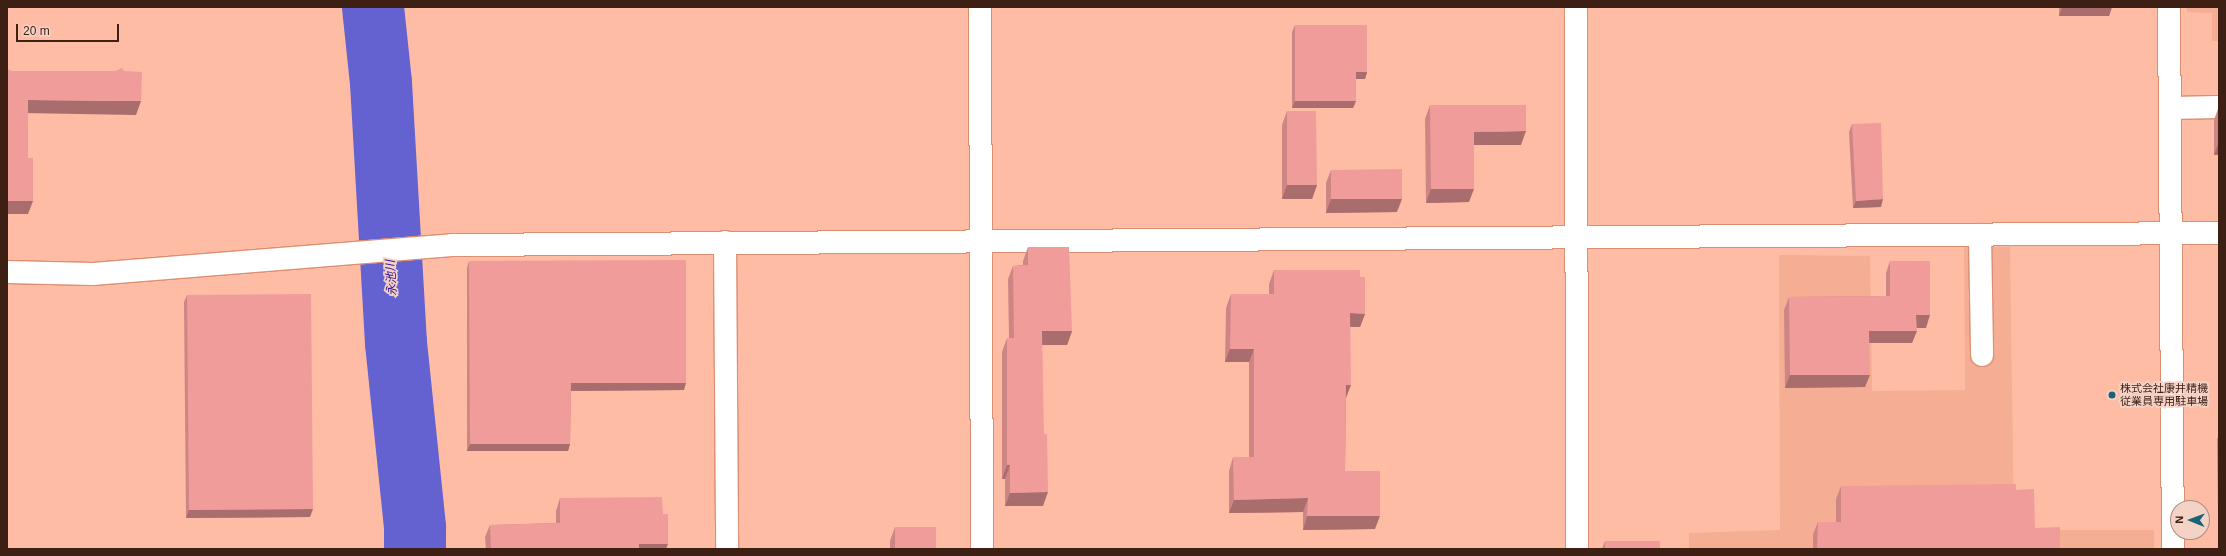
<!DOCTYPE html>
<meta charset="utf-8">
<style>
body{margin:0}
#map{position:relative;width:2226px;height:556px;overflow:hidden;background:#febca5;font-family:Helvetica,"Noto Sans JP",sans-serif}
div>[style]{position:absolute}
.built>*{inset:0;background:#f5ae94}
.river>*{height:62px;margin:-31px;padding:0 31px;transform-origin:31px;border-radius:31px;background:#6461d1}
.roads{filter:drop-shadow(1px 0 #dc8e71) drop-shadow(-1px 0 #dc8e71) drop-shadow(0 1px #dc8e71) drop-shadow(0 -1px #dc8e71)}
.minor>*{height:22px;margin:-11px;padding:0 11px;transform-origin:11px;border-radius:11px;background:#fff}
.wall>*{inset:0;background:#ce8685}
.shaded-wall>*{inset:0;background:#a86d6c}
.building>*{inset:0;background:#f09c9b}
.dots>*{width:11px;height:11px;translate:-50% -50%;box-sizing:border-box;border:2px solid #f4d2c6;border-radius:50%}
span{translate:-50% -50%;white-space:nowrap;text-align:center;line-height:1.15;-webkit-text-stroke:3.5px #f4d2c6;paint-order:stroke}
.poi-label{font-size:11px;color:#3e1f13}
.left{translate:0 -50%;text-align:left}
.water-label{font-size:12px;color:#34139e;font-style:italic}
.frame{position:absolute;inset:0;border:8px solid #3e1f13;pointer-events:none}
.north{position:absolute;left:2170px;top:500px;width:40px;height:40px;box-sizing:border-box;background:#f4d2c6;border:1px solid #ab8a7e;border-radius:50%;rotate:271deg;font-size:11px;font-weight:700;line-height:16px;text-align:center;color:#3e1f13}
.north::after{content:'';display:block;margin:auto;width:14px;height:18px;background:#1d6174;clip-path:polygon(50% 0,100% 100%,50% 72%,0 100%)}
.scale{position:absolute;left:16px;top:24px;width:103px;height:18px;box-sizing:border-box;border:2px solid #3e1f13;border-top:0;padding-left:5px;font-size:12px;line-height:14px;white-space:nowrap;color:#3e1f13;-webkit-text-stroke:3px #f4d2c6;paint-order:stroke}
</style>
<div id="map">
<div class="built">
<div style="clip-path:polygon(2187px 7px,2219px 7px,2219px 41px,2212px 41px,2212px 13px,2187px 12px)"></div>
<div style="clip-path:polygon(1964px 247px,2010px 247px,2014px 530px,2154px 530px,2154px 549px,1689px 549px,1689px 533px,1780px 530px,1779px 255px,1870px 256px,1872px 391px,1965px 390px)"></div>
</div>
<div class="river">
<div style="left:373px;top:7px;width:76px;rotate:84deg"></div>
<div style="left:381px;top:83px;width:260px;rotate:86.7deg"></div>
<div style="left:396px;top:343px;width:186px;rotate:84.1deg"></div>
<div style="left:415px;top:528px;width:21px;rotate:90deg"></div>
</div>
<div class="roads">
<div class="minor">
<div style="left:980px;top:7px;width:542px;rotate:89.79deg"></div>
<div style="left:1576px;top:7px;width:542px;rotate:89.89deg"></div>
<div style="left:2169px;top:7px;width:542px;rotate:89.58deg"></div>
<div style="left:2171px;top:108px;width:48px;rotate:-1.2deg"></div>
<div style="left:1980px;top:235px;width:120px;rotate:89deg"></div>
<div style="left:725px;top:242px;width:307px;rotate:89.6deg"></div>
<div style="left:7px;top:272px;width:86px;rotate:1.3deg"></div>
<div style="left:93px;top:274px;width:360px;rotate:-4.6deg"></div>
<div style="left:452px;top:245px;width:1767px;rotate:-0.39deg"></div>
</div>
</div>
<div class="wall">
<div style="clip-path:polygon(2059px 7px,2112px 7px,2109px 16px,2059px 16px)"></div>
<div style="clip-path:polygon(1295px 25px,1367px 72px,1365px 79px,1356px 79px,1356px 101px,1353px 108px,1292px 108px,1292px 32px)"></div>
<div style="clip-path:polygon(1430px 105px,1521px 145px,1474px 145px,1469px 202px,1426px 203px,1425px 119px)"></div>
<div style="clip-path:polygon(2218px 109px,2219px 109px,2219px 155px,2214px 155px,2214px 120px)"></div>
<div style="clip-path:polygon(1287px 111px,1317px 185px,1312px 199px,1282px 199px,1282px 125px)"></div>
<div style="clip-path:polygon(1852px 124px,1881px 207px,1853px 208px,1849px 132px)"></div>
<div style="clip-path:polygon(1331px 170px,1397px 212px,1326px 213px,1326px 183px)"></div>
<div style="clip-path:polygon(1028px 247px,1072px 331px,1067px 345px,1042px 345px,1043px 506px,1005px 506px,1005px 479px,1002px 479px,1002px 352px,1007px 338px,1009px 338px,1008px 279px,1013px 266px,1023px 265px,1023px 261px)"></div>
<div style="clip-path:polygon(469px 261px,684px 390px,571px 391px,570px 444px,568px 451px,467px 451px,467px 268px)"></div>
<div style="clip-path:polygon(1890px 261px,1926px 328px,1917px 328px,1912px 343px,1869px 343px,1865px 387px,1785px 388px,1784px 310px,1789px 297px,1886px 296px,1886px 273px)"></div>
<div style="clip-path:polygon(1274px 270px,1360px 277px,1365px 314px,1360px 327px,1350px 327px,1346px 398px,1345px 471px,1375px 529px,1303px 530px,1303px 512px,1229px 513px,1229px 471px,1233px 457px,1249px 457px,1249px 362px,1225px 362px,1226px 308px,1231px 294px,1269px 294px,1269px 284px)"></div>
<div style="clip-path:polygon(187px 295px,310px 517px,186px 518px,184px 302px)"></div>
<div style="clip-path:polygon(2219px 435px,2219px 518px,2218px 518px,2217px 439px)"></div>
<div style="clip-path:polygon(1841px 486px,2016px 490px,2035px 528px,2060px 549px,1813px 549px,1813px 534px,1818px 522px,1836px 522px,1836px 499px)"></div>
<div style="clip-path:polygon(560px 498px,663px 514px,666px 549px,486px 549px,485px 537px,490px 525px,556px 523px,556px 511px)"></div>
<div style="clip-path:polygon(895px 527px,936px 549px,890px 549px,890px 541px)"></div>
<div style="clip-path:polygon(1605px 541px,1660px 549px,1602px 549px)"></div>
</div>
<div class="shaded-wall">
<div style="clip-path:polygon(2062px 7px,2112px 7px,2109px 16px,2059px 16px)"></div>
<div style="clip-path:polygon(1356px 72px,1367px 72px,1365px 79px,1354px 79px)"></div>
<div style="clip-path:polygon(28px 100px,141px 101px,136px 115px,23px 113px)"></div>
<div style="clip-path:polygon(1295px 101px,1356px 101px,1353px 108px,1292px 108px)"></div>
<div style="clip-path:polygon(1526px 131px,1521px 145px,1469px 145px,1474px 132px)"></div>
<div style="clip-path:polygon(2218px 144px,2219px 144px,2219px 155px,2214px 155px)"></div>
<div style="clip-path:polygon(1287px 185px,1317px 185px,1312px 199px,1282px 199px)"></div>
<div style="clip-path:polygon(1431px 189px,1474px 189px,1469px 202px,1426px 203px)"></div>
<div style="clip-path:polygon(1331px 199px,1402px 199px,1397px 212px,1326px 213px)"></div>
<div style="clip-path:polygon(1883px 199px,1881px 207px,1853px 208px,1856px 201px)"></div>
<div style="clip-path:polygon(7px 201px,33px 201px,28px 214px,7px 214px)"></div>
<div style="clip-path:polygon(1350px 313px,1365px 314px,1360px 327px,1345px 327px)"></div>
<div style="clip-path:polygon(1916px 315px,1930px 315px,1926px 328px,1912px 328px)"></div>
<div style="clip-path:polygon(1042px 331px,1072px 331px,1067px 345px,1037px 345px)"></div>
<div style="clip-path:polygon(1869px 331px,1917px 331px,1912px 343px,1864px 343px)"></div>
<div style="clip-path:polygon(1230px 349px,1254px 349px,1249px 362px,1225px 362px)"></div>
<div style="clip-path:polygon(1790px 375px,1870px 375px,1865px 387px,1785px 388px)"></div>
<div style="clip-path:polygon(571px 383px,686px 383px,684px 390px,569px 391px)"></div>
<div style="clip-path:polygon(1346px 385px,1351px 385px,1346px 398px,1341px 398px)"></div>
<div style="clip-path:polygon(470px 444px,570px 444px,568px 451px,467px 451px)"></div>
<div style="clip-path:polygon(1007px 465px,1010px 465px,1005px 479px,1002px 479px)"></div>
<div style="clip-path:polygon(1048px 492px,1043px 506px,1005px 506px,1010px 493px)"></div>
<div style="clip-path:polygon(1308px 498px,1303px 512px,1229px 513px,1234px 500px)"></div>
<div style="clip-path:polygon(313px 509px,310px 517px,186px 518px,189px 510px)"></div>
<div style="clip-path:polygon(1307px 516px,1380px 516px,1375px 529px,1303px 530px)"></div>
<div style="clip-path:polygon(639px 544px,668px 544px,666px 549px,637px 549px)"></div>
</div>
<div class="building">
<div style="clip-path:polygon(1295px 25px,1367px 25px,1367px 72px,1356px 72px,1356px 101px,1295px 101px)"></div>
<div style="clip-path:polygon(122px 68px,124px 71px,142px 72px,141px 101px,28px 100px,28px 158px,33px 158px,33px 201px,7px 201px,7px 69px,12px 71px,115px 71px)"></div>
<div style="clip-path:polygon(1430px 105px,1526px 105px,1526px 131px,1474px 132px,1474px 189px,1431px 189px)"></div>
<div style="clip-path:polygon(2218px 109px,2219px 109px,2219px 144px,2218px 144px)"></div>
<div style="clip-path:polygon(1287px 111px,1316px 111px,1317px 185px,1287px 185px)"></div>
<div style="clip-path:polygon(1881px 123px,1883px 199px,1856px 201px,1852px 124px)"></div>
<div style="clip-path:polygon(1402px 169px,1402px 199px,1331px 199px,1331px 170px)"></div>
<div style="clip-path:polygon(1028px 247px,1069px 247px,1072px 331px,1042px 331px,1044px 434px,1047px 434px,1048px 492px,1010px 493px,1010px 465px,1007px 465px,1007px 338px,1014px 338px,1013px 266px,1028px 265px)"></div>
<div style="clip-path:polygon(686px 260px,686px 383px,571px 383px,570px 444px,470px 444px,469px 261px)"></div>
<div style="clip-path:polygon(1890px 261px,1930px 261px,1930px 315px,1916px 315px,1917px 331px,1869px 331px,1870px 375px,1790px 375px,1789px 297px,1890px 296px)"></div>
<div style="clip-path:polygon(1274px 270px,1360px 270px,1360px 277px,1365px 277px,1365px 314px,1350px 313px,1351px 385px,1346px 385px,1345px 471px,1380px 471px,1380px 516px,1307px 516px,1308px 498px,1234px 500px,1233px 457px,1254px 457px,1254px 349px,1230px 349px,1231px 294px,1274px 294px)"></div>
<div style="clip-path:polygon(311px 294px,313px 509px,189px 510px,187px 295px)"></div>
<div style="clip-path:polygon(7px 468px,8px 549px,7px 549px)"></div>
<div style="clip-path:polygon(2016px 484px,2016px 490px,2034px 489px,2035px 528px,2060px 527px,2060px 549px,1817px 549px,1818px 522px,1841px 522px,1841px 486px)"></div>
<div style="clip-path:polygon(662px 497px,663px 514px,668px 514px,668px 544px,639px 544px,639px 549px,491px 549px,490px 525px,560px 523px,560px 498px)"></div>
<div style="clip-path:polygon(895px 527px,936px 527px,936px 549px,895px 549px)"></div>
<div style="clip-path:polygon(1605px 541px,1660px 541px,1660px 549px,1605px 549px)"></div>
</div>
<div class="dots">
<div style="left:2112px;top:395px;background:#1d6174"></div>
</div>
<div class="poi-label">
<span class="left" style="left:2120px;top:395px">株式会社康井精機<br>従業員専用駐車場</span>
</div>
<div class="water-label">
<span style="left:392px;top:278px;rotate:-93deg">永池川</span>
</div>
<div class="frame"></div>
<div class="north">N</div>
<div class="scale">20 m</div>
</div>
